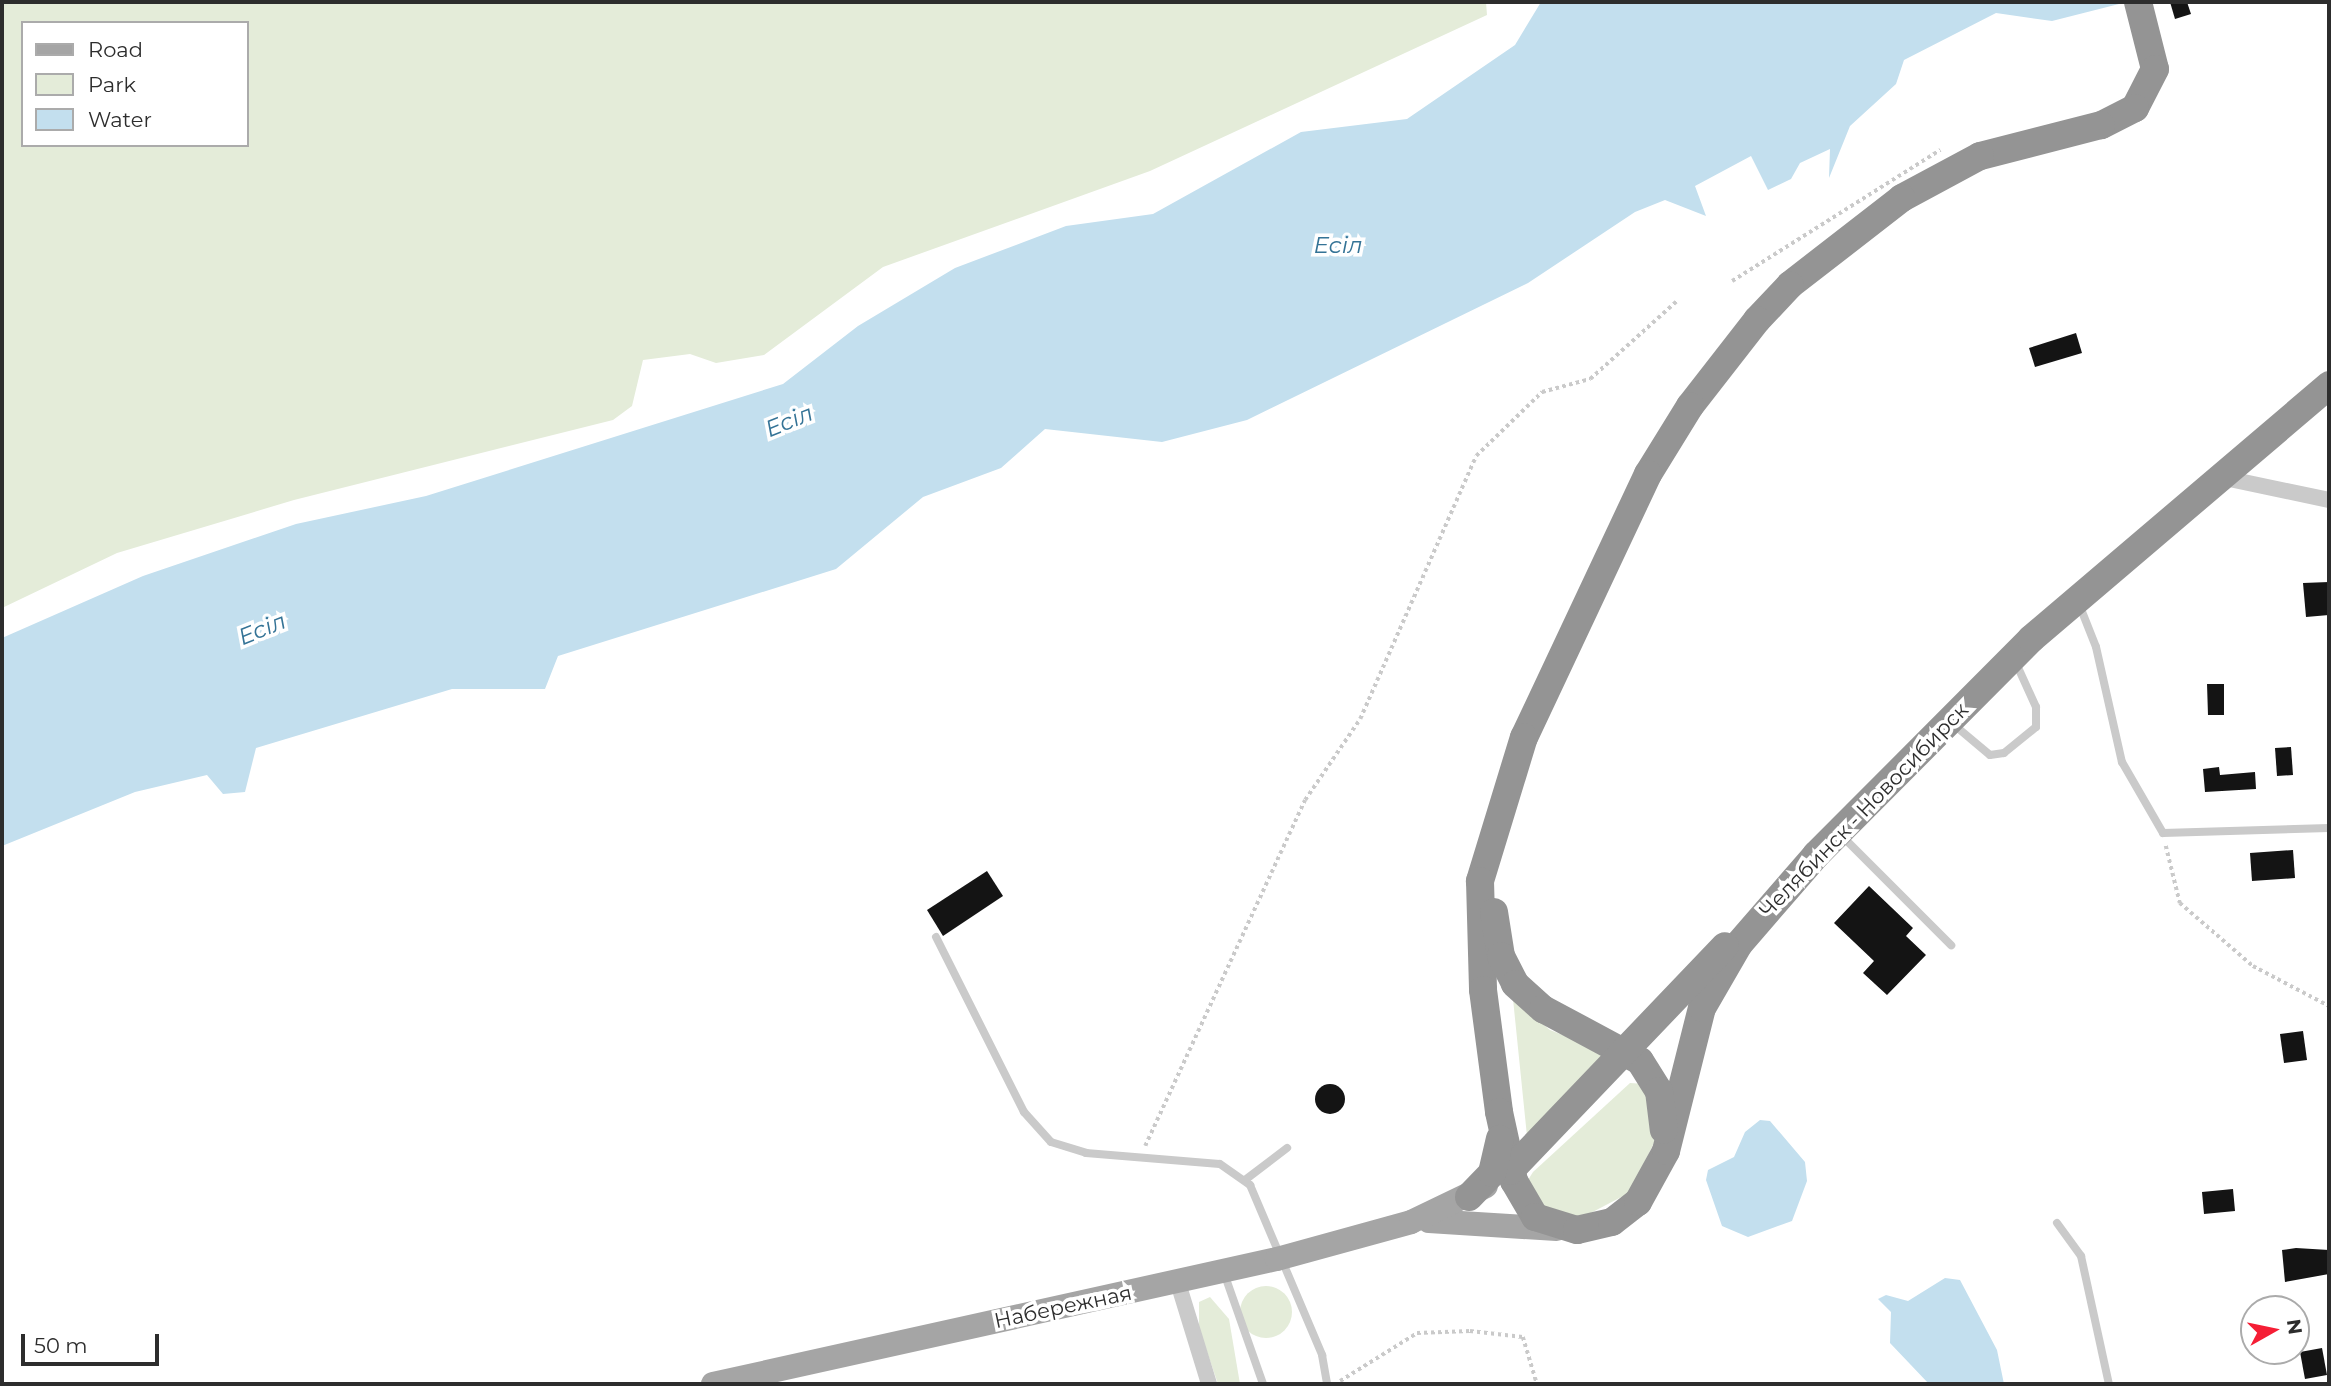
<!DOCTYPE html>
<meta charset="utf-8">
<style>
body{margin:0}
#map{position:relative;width:2331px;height:1386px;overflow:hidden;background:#fff;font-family:Montserrat,sans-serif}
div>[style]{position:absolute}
.green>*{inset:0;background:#e4ecd9}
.round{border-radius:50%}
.water>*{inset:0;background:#c3dfee}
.building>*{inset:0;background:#141414}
.path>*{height:3.5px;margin-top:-1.75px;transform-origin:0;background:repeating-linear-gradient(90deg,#cacaca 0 3.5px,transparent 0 7px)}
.lane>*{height:8px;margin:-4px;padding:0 4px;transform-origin:4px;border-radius:4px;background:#cacaca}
.street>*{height:16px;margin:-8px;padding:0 8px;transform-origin:8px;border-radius:8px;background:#cacaca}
.primary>*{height:24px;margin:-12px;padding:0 12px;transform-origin:12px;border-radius:12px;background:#a5a5a5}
.highway>*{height:28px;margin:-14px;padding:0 14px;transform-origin:14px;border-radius:14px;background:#949494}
span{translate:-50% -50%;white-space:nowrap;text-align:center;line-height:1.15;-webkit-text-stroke:7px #fff;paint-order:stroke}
.street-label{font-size:21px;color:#2d2d2d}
.water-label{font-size:23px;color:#347396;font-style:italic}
.frame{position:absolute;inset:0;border:4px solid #2d2d2d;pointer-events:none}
.legend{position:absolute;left:21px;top:21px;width:228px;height:126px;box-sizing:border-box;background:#fff;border:2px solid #ababab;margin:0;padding:9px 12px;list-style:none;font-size:21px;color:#2d2d2d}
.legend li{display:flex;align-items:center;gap:14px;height:35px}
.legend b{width:35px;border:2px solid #ababab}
.north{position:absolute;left:2240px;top:1295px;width:70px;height:70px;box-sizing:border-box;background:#fff;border:2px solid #ababab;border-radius:50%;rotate:81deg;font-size:19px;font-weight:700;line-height:28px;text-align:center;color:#2d2d2d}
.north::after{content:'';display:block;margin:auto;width:24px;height:32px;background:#f51e35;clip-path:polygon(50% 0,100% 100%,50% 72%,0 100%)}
.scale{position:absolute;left:21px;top:1334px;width:138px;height:32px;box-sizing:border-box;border:4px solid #2d2d2d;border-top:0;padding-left:9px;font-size:21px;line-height:24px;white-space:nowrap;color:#2d2d2d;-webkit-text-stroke:5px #fff;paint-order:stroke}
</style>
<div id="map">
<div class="green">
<div style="clip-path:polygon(evenodd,2px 2px,1486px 2px,1487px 15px,1150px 171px,883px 267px,764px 355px,716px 363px,690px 354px,643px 360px,632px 406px,613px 420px,294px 500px,117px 553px,2px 608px,2px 2px,23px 23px,247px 23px,247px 145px,23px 145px,23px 23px)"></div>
<div style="clip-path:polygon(1513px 999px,1550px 1030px,1613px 1055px,1528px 1146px)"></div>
<div style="clip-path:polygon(1630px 1083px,1645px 1084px,1655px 1141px,1629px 1193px,1583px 1217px,1547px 1213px,1528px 1180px,1533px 1172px)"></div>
<div class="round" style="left:1240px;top:1286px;width:52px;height:52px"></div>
<div style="clip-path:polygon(1210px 1297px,1229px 1319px,1240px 1384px,1218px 1384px,1199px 1328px,1199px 1302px)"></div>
</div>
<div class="water">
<div style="clip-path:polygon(1541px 2px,2119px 4px,2052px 21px,1996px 13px,1904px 60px,1896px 84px,1850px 126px,1829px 178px,1830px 149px,1800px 163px,1791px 179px,1768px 190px,1751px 156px,1695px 186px,1706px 216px,1665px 200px,1635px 212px,1528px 283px,1247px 420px,1162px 442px,1045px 429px,1001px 468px,923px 497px,836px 569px,558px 656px,545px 689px,452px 689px,256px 748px,245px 792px,223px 794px,207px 775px,135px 792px,2px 846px,2px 638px,143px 576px,296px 524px,426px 496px,783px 384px,858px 326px,955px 268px,1066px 226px,1153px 214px,1301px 132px,1407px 119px,1515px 45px)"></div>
<div style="clip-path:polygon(1760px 1120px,1770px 1121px,1805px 1162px,1807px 1181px,1792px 1221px,1748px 1237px,1722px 1226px,1706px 1180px,1708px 1170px,1734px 1157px,1745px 1132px)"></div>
<div style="clip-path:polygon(1945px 1278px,1960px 1280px,1997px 1350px,2004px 1384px,1929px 1384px,1890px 1343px,1891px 1312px,1878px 1299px,1886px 1295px,1908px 1301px)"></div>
</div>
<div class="building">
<div style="clip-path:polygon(2170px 2px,2187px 2px,2191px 14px,2175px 19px)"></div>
<div style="clip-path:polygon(2076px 333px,2082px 353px,2035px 367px,2029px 348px)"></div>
<div style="clip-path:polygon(2329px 582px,2329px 615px,2306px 617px,2303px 583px)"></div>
<div style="clip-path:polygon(2207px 684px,2224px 684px,2224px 715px,2208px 715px)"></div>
<div style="clip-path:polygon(2291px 747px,2293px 775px,2277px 776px,2275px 748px)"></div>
<div style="clip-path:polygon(2219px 767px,2220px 775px,2255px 772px,2256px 789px,2205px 792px,2203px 769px)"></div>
<div style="clip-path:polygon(2293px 850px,2295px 878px,2252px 881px,2250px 853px)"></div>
<div style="clip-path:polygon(987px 871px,1003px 896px,943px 936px,927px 910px)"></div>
<div style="clip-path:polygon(1869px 886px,1913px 928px,1906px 936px,1926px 955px,1887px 995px,1863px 973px,1874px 961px,1834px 923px)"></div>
<div style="clip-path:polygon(2303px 1031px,2307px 1060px,2284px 1063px,2280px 1034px)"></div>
<div class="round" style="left:1315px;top:1084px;width:30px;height:30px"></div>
<div style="clip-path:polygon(2233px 1189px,2235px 1211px,2204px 1214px,2202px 1192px)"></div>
<div style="clip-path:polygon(2296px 1248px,2329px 1250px,2329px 1274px,2285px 1282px,2282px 1250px)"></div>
<div style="clip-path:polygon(2322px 1348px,2327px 1375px,2305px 1379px,2300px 1352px)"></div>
</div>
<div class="path">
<div style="left:1732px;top:281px;width:246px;rotate:-32.2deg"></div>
<div style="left:2166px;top:846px;width:59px;rotate:76.2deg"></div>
<div style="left:2180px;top:903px;width:96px;rotate:40.8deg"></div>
<div style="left:2253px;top:966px;width:86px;rotate:27.8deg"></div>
<div style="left:1145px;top:1146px;width:381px;rotate:-65.2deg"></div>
<div style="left:1305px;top:800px;width:98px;rotate:-55.8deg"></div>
<div style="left:1360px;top:719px;width:287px;rotate:-66.2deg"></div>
<div style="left:1476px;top:456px;width:92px;rotate:-44.1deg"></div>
<div style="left:1542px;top:392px;width:50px;rotate:-15.2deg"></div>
<div style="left:1590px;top:379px;width:117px;rotate:-41.9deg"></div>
<div style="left:1340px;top:1381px;width:91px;rotate:-31.9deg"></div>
<div style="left:1417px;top:1333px;width:53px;rotate:-2.2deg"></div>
<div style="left:1470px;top:1331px;width:53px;rotate:6.5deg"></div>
<div style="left:1523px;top:1337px;width:49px;rotate:73.4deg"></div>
</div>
<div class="lane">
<div style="left:2079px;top:604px;width:46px;rotate:68.4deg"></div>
<div style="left:2096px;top:647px;width:118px;rotate:77.3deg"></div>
<div style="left:2122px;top:762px;width:82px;rotate:60deg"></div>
<div style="left:2163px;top:833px;width:166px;rotate:-1.7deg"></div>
<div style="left:1953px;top:724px;width:48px;rotate:40deg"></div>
<div style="left:1990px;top:755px;width:14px;rotate:-8deg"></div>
<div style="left:2004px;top:753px;width:41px;rotate:-39.1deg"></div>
<div style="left:2036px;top:727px;width:20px;rotate:-90deg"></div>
<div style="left:2036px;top:707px;width:48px;rotate:-114.4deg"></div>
<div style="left:1841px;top:835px;width:156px;rotate:45deg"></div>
<div style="left:936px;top:937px;width:196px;rotate:63.3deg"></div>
<div style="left:1024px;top:1112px;width:40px;rotate:48deg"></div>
<div style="left:1051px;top:1142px;width:37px;rotate:17deg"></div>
<div style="left:1086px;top:1153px;width:134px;rotate:4.7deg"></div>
<div style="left:1220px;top:1164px;width:37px;rotate:35deg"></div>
<div style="left:1250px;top:1185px;width:185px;rotate:67deg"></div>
<div style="left:1322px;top:1355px;width:29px;rotate:80deg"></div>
<div style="left:1245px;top:1180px;width:53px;rotate:-37.3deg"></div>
<div style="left:2057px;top:1223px;width:41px;rotate:54deg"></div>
<div style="left:2081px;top:1256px;width:131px;rotate:77.7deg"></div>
<div style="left:1224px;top:1273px;width:118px;rotate:70.6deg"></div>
</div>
<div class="street">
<div style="left:2220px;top:477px;width:111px;rotate:11.9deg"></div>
<div style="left:1178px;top:1283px;width:106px;rotate:72.9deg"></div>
</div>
<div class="primary">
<div style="left:1429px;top:1221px;width:128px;rotate:3.6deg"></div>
<div style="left:713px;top:1384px;width:578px;rotate:-12.5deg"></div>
<div style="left:1277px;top:1259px;width:139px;rotate:-15.4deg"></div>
<div style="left:1411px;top:1222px;width:83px;rotate:-25.6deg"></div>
</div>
<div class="highway">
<div style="left:2138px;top:2px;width:69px;rotate:75.8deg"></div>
<div style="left:2155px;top:69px;width:44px;rotate:117.1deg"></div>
<div style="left:2135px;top:108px;width:38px;rotate:153deg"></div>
<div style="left:2101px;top:125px;width:125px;rotate:165.6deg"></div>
<div style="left:1980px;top:156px;width:89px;rotate:151.7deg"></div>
<div style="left:1902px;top:198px;width:142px;rotate:142.2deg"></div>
<div style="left:1790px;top:285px;width:48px;rotate:133.3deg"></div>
<div style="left:1757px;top:320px;width:109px;rotate:127.9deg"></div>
<div style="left:1690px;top:406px;width:80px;rotate:121.7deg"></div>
<div style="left:1648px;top:474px;width:291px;rotate:115.2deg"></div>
<div style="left:1524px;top:737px;width:151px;rotate:107deg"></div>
<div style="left:1480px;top:881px;width:109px;rotate:88.4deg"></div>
<div style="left:1483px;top:990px;width:123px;rotate:82.5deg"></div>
<div style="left:1499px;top:1112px;width:71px;rotate:77.7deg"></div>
<div style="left:1514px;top:1181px;width:42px;rotate:59.7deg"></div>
<div style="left:1535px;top:1217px;width:44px;rotate:17.2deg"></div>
<div style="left:1577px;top:1230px;width:36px;rotate:-13deg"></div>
<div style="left:1612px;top:1222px;width:33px;rotate:-38deg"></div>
<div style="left:1638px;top:1202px;width:58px;rotate:-61.2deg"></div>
<div style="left:1666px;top:1151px;width:147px;rotate:-75.9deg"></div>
<div style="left:1702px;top:1008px;width:74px;rotate:-60deg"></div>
<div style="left:1739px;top:944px;width:118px;rotate:-49.1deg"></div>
<div style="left:1816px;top:855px;width:305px;rotate:-45.1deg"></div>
<div style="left:2031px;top:639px;width:392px;rotate:-40.4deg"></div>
<div style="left:1494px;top:912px;width:45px;rotate:81deg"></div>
<div style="left:1501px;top:956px;width:31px;rotate:63deg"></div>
<div style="left:1515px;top:984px;width:38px;rotate:42deg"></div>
<div style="left:1543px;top:1009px;width:110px;rotate:28.2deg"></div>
<div style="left:1640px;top:1061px;width:36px;rotate:58deg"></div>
<div style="left:1659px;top:1091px;width:39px;rotate:83deg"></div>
<div style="left:1510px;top:1171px;width:311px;rotate:-46.3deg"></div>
<div style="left:1469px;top:1197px;width:33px;rotate:-46deg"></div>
<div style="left:1492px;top:1173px;width:35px;rotate:-77deg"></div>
</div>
<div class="street-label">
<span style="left:1864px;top:810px;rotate:-46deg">Челябинск - Новосибирск</span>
<span style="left:1063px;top:1307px;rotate:-12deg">Набережная</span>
</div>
<div class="water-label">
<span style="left:1338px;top:245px">Есіл</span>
<span style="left:789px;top:421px;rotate:-22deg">Есіл</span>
<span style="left:262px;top:629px;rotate:-22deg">Есіл</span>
</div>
<div class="frame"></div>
<ul class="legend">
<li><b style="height:9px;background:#a5a5a5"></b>Road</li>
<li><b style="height:19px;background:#e4ecd9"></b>Park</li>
<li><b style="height:19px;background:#c3dfee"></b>Water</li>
</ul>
<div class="north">N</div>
<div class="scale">50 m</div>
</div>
